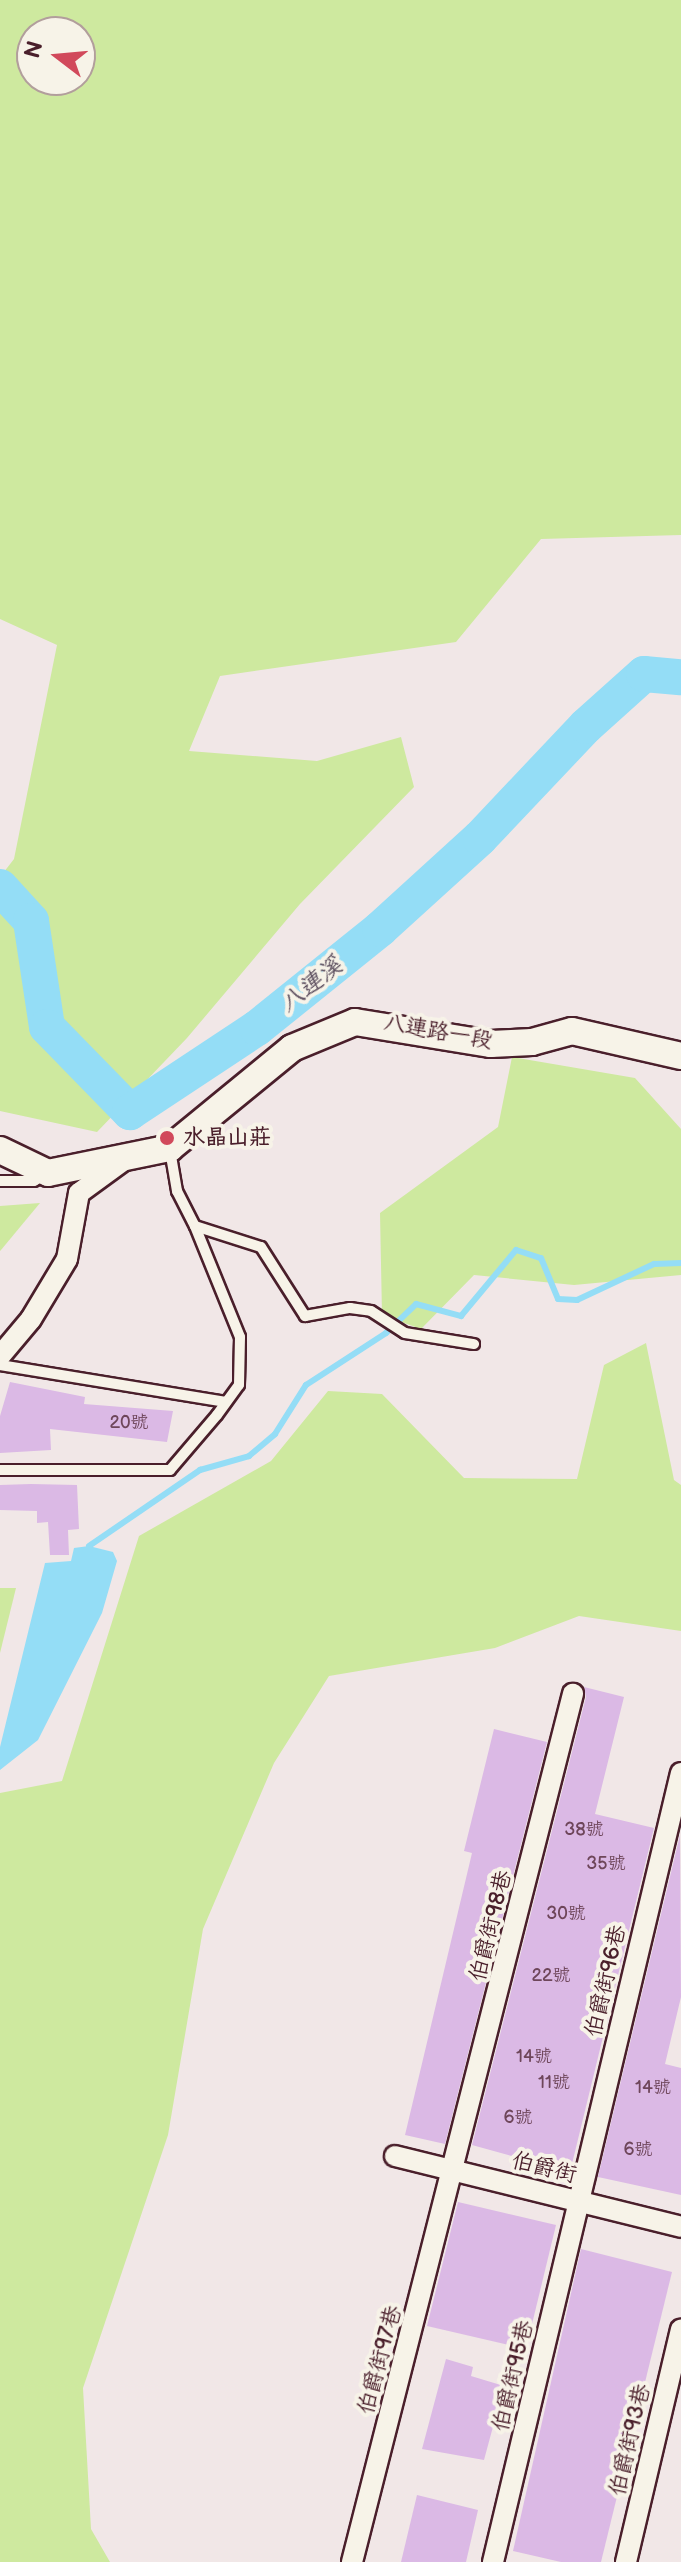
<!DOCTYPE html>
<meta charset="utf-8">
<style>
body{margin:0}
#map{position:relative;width:681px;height:2562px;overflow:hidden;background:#f1e7e7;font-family:"Balsamiq Sans","LXGW WenKai TC",sans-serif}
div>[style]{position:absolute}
.green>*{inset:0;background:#cee99f}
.water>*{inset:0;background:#94ddf6}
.stream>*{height:6px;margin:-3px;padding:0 3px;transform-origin:3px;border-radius:3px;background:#94ddf6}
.river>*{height:36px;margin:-18px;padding:0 18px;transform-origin:18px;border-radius:18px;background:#94ddf6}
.building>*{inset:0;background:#dbb9e5}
.roads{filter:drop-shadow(2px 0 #4a1f2b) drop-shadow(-2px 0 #4a1f2b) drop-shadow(0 2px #4a1f2b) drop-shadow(0 -2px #4a1f2b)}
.service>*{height:10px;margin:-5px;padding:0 5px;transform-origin:5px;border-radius:5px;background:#f7f3e8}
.minor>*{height:20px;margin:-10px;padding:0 10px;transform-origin:10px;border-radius:10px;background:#f7f3e8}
.tertiary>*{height:26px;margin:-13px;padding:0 13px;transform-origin:13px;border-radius:13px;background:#f7f3e8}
.dots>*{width:22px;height:22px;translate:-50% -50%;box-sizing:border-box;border:4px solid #f7f3e8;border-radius:50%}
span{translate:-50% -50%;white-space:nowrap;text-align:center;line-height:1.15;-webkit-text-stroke:8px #f7f3e8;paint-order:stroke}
.number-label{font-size:18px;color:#6e465a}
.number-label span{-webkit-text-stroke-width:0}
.street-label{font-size:22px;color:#4a1f2b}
.poi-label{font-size:22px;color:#4a1f2b;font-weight:700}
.left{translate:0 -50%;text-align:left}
.water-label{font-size:24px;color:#5c4e5e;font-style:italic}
.north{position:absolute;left:16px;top:16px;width:80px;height:80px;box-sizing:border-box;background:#f7f3e8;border:2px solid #b29e9c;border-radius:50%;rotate:286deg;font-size:22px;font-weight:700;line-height:32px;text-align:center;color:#4a1f2b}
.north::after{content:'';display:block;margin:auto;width:28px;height:36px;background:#d1495b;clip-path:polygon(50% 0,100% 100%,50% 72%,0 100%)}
</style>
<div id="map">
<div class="green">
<div style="clip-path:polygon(evenodd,0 0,681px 0,681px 535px,541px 539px,456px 642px,220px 676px,189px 751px,317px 761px,401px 737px,414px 787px,300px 904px,187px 1038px,97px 1132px,0 1111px,0 877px,14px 859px,57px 645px,0 619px,0 0,32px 32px,80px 32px,80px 80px,32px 80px,32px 32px)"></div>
<div style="clip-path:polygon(512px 1057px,635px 1078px,681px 1129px,681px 1275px,574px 1285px,474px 1275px,421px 1329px,382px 1315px,380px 1213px,498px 1127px)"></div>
<div style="clip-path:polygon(40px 1203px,1px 1250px,0 1251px,0 1206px)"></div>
<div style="clip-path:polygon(646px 1343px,674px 1480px,681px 1485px,681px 1631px,579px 1616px,495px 1648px,329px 1676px,274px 1763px,203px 1929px,168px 2135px,83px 2388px,91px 2529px,110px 2562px,0 2562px,0 1793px,62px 1781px,139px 1536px,271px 1461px,328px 1391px,382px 1394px,464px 1478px,577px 1479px,604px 1365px)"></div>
<div style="clip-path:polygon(0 1588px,16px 1588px,0 1653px)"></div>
</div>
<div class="water">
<div style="clip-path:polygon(89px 1546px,113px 1552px,117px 1561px,102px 1613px,38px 1740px,0 1770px,0 1747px,45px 1563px,71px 1561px,74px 1548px)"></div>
</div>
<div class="stream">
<div style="left:89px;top:1546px;width:135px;rotate:-34.4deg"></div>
<div style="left:200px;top:1470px;width:51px;rotate:-15.9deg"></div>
<div style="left:249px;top:1456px;width:34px;rotate:-40deg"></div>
<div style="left:275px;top:1434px;width:58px;rotate:-57.7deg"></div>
<div style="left:306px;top:1385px;width:95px;rotate:-33deg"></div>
<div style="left:386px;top:1333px;width:42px;rotate:-44deg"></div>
<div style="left:416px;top:1304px;width:47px;rotate:14.9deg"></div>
<div style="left:461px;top:1316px;width:86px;rotate:-50.2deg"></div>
<div style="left:516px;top:1250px;width:26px;rotate:18deg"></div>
<div style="left:541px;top:1258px;width:44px;rotate:67.5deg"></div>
<div style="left:558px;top:1299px;width:19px;rotate:3deg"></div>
<div style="left:577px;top:1300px;width:85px;rotate:-25.1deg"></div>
<div style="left:654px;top:1264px;width:27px;rotate:-2deg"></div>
</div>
<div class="river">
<div style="left:0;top:887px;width:46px;rotate:47.6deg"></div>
<div style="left:31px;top:921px;width:107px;rotate:81.4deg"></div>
<div style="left:47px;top:1027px;width:119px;rotate:45.7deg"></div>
<div style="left:130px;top:1112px;width:152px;rotate:-33.5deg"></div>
<div style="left:257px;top:1028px;width:158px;rotate:-38.8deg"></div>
<div style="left:380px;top:929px;width:135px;rotate:-42.3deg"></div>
<div style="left:480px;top:838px;width:154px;rotate:-46.6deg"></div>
<div style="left:586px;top:726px;width:78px;rotate:-41.9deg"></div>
<div style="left:644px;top:674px;width:37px;rotate:5deg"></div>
</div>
<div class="building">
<div style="clip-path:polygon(10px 1382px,85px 1397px,84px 1404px,173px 1411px,167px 1442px,50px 1429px,51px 1450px,0 1453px,0 1416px)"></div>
<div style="clip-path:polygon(31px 1484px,77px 1485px,79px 1529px,68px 1530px,69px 1555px,50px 1555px,48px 1522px,37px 1523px,37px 1511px,0 1510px,0 1485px)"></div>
<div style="clip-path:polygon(584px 1687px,624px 1697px,595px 1814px,654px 1828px,570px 2172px,472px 2145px,586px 1697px)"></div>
<div style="clip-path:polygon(494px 1729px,547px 1742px,445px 2144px,405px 2135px,472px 1853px,464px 1851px)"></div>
<div style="clip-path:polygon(680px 1835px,681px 1997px,665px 2064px,681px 2068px,681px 2195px,598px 2177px)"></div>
<div style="clip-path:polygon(458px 2202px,556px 2225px,526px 2349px,427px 2326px)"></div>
<div style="clip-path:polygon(581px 2249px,672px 2272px,601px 2562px,561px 2562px,513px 2551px)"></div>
<div style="clip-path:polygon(446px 2359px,473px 2367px,471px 2376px,504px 2386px,484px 2460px,422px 2449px)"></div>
<div style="clip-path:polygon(417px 2495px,478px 2510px,466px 2562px,401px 2562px)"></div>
</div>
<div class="roads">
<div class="service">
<div style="left:170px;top:1150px;width:42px;rotate:80.3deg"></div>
<div style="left:177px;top:1191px;width:39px;rotate:63deg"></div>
<div style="left:195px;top:1226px;width:69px;rotate:17.7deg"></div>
<div style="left:261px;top:1247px;width:82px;rotate:57.5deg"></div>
<div style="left:305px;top:1316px;width:46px;rotate:-10.1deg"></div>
<div style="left:350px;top:1308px;width:21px;rotate:8deg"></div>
<div style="left:371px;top:1311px;width:40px;rotate:32.9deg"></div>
<div style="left:405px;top:1333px;width:70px;rotate:9.1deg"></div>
<div style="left:0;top:1181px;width:34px"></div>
<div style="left:34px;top:1181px;width:14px;rotate:-30deg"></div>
<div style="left:0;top:1365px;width:229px;rotate:9.3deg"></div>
<div style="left:0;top:1470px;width:170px"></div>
<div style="left:170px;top:1470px;width:72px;rotate:-49.5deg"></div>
<div style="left:217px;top:1415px;width:37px;rotate:-54deg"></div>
<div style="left:239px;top:1385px;width:48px;rotate:-88.8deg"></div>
<div style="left:240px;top:1337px;width:120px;rotate:-112.1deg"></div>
</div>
<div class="minor">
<div style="left:0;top:1356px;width:48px;rotate:-50deg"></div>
<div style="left:31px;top:1319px;width:70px;rotate:-59deg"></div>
<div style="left:67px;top:1259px;width:67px;rotate:-79.7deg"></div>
<div style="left:79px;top:1193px;width:59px;rotate:-36.1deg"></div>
<div style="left:395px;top:2156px;width:295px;rotate:13.9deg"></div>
<div style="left:352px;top:2562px;width:896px;rotate:-75.72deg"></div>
<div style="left:493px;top:2562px;width:811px;rotate:-76.6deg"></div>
<div style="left:626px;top:2562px;width:239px;rotate:-76.7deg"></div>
</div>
<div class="tertiary">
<div style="left:0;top:1150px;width:53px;rotate:25.6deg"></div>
<div style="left:48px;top:1173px;width:125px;rotate:-11.6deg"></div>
<div style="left:170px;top:1148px;width:158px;rotate:-39.3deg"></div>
<div style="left:292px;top:1048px;width:68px;rotate:-22.4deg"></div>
<div style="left:355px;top:1022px;width:138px;rotate:9.2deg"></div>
<div style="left:491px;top:1044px;width:41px;rotate:-2.8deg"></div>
<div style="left:532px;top:1042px;width:41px;rotate:-15.4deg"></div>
<div style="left:572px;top:1031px;width:112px;rotate:12.9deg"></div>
</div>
</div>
<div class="dots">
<div style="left:167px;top:1138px;background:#d1495b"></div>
</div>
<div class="number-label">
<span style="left:129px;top:1423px">20號</span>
<span style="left:584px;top:1830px">38號</span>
<span style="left:606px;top:1864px">35號</span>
<span style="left:566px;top:1914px">30號</span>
<span style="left:551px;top:1976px">22號</span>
<span style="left:534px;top:2057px">14號</span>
<span style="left:554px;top:2083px">11號</span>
<span style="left:653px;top:2088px">14號</span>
<span style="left:518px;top:2118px">6號</span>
<span style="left:638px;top:2150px">6號</span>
</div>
<div class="street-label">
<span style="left:438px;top:1032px;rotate:10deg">八連路一段</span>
<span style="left:491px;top:1926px;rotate:-76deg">伯爵街98巷</span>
<span style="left:606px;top:1981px;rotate:-77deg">伯爵街96巷</span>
<span style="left:544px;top:2168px;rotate:14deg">伯爵街</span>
<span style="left:380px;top:2360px;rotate:-75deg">伯爵街97巷</span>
<span style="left:513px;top:2376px;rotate:-77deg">伯爵街95巷</span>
<span style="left:630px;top:2440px;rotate:-77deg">伯爵街93巷</span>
</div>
<div class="poi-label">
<span class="left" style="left:183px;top:1138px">水晶山莊</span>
</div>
<div class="water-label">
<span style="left:311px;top:985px;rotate:-39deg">八連溪</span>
</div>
<div class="north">N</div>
</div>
